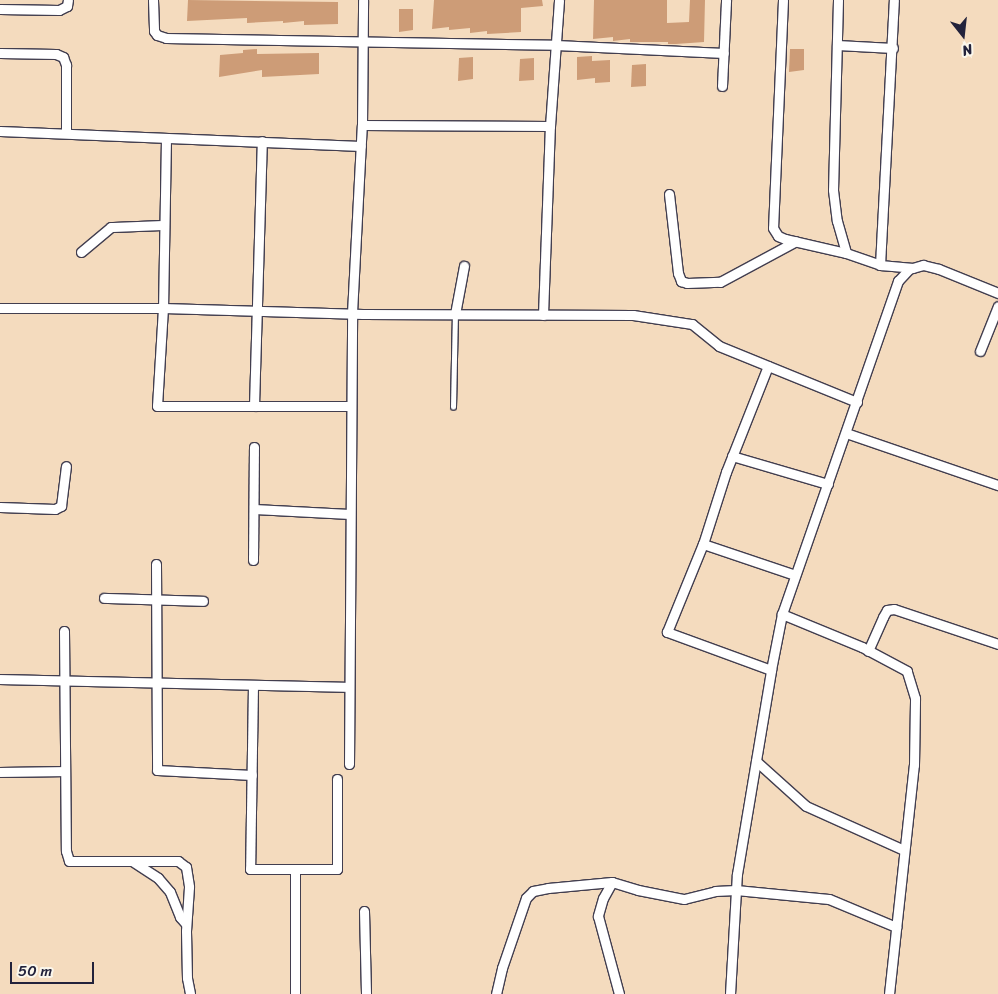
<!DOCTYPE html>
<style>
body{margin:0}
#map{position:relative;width:998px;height:994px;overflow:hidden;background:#f4dbbe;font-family:Sriracha,sans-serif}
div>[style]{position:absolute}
.building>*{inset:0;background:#cd9c77}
.roads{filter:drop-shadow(1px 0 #423e4f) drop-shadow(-1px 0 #423e4f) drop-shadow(0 1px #423e4f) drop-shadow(0 -1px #423e4f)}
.service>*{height:4.5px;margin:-2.25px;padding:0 2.25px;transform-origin:2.25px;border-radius:2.25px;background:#fff}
.minor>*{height:9px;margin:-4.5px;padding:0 4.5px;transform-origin:4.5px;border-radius:4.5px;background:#fff}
span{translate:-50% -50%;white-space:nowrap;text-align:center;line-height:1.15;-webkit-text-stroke:5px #fbf7ec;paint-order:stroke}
.north{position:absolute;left:938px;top:10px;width:50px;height:50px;-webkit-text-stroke:4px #fbf7ec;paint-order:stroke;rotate:164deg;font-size:14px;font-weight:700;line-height:20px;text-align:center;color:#22223b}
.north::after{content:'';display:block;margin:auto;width:18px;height:22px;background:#22223b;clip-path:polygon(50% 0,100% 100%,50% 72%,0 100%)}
.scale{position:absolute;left:10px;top:962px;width:84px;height:22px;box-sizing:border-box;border:2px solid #22223b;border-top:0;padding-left:6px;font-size:15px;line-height:18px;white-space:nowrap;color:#22223b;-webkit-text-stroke:4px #fbf7ec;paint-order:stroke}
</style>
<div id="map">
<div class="building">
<div style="clip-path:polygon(188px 0,338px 2px,338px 24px,304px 25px,304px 21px,283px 23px,283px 21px,247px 23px,247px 18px,187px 21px)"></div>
<div style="clip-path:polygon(434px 0,542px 0,543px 6px,521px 8px,521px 32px,487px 34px,487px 31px,470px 33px,470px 28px,449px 30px,449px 27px,432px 29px)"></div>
<div style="clip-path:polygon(594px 0,667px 0,667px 23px,689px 22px,690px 0,705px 0,704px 42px,676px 44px,668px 44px,668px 42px,630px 42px,630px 39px,613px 41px,613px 37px,593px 39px)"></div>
<div style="clip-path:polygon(399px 9px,413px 9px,413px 30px,399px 32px)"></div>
<div style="clip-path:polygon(257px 49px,257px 54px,319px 53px,319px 74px,262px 77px,262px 70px,219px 77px,220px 55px,243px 53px,243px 50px)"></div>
<div style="clip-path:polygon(790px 49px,804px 49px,804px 70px,789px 72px)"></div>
<div style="clip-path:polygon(592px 56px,592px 61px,610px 60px,610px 82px,595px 83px,595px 78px,577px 80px,577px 57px)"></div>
<div style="clip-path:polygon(473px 57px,473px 79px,458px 81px,459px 58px)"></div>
<div style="clip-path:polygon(534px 58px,534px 80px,519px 81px,520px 59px)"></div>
<div style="clip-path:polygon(646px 64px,646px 86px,631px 87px,632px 65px)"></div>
</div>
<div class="roads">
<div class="service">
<div style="left:453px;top:407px;width:93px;rotate:-88.8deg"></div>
</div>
<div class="minor">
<div style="left:153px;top:0;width:31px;rotate:88deg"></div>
<div style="left:154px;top:31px;width:5px;rotate:53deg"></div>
<div style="left:157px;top:35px;width:9px;rotate:18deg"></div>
<div style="left:166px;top:38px;width:390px;rotate:1deg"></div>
<div style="left:556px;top:45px;width:168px;rotate:2.7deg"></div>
<div style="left:783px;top:0;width:228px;rotate:92.5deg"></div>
<div style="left:773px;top:228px;width:9px;rotate:58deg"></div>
<div style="left:778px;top:236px;width:8px;rotate:23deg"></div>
<div style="left:785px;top:239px;width:63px;rotate:12.9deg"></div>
<div style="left:846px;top:253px;width:36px;rotate:19deg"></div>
<div style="left:880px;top:265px;width:33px;rotate:5deg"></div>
<div style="left:838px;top:0;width:190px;rotate:91.5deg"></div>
<div style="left:833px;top:190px;width:31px;rotate:83deg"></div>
<div style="left:837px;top:221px;width:33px;rotate:74deg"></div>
<div style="left:0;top:9px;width:59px;rotate:1deg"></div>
<div style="left:59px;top:10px;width:9px;rotate:-27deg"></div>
<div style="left:67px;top:6px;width:6px;rotate:-81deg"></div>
<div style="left:837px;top:45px;width:56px;rotate:3.1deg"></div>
<div style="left:0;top:53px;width:56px;rotate:1deg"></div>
<div style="left:56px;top:54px;width:8px;rotate:23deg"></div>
<div style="left:63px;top:57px;width:9px;rotate:69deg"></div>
<div style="left:66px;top:65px;width:68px;rotate:90deg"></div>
<div style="left:722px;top:86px;width:86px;rotate:-87.3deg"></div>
<div style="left:362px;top:125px;width:188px;rotate:0.3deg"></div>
<div style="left:550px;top:126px;width:126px;rotate:-85.9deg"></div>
<div style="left:0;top:131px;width:361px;rotate:2.4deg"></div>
<div style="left:166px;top:138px;width:170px;rotate:91deg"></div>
<div style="left:163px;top:308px;width:98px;rotate:93.5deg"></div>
<div style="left:157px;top:406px;width:194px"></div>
<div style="left:669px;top:194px;width:80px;rotate:83.5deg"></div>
<div style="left:678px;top:273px;width:9px;rotate:69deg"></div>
<div style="left:681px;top:281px;width:6px;rotate:18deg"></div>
<div style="left:687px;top:283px;width:33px;rotate:-2deg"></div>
<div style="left:720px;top:282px;width:86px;rotate:-28.3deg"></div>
<div style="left:81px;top:252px;width:39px;rotate:-40deg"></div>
<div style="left:111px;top:227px;width:53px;rotate:-2.2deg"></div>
<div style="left:880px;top:265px;width:265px;rotate:-87deg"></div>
<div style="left:0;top:308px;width:163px"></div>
<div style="left:163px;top:308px;width:200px;rotate:1.7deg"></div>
<div style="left:363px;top:314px;width:270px;rotate:0.2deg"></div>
<div style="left:633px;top:315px;width:60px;rotate:8.7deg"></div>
<div style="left:692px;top:324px;width:35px;rotate:39deg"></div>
<div style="left:719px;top:346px;width:149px;rotate:22.1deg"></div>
<div style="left:455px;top:314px;width:49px;rotate:-79.4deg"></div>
<div style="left:543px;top:315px;width:189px;rotate:-87.9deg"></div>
<div style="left:980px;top:351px;width:48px;rotate:-68.2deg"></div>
<div style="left:254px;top:406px;width:265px;rotate:-88.3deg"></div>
<div style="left:846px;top:433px;width:161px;rotate:18.9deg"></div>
<div style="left:732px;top:456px;width:100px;rotate:16.3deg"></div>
<div style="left:0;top:507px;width:55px;rotate:2.1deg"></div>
<div style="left:55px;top:509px;width:7px;rotate:-27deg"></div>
<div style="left:61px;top:506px;width:40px;rotate:-82.9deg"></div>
<div style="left:254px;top:509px;width:96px;rotate:3deg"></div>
<div style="left:703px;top:544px;width:97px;rotate:18.6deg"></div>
<div style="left:253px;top:560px;width:113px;rotate:-89.5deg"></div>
<div style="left:156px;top:564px;width:206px;rotate:89.7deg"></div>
<div style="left:157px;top:770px;width:95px;rotate:3deg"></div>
<div style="left:104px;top:598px;width:99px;rotate:1.7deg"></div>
<div style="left:64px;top:631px;width:220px;rotate:89.5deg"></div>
<div style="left:66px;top:851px;width:10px;rotate:73deg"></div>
<div style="left:69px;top:861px;width:109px"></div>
<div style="left:178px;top:861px;width:10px;rotate:37deg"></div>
<div style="left:186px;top:867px;width:20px;rotate:81deg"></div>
<div style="left:189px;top:887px;width:44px;rotate:93.9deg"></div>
<div style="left:186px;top:931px;width:47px;rotate:88.8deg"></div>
<div style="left:187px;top:978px;width:16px;rotate:79deg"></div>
<div style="left:868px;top:651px;width:37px;rotate:-66deg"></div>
<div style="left:883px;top:617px;width:8px;rotate:-60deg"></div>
<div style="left:887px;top:610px;width:7px;rotate:-8deg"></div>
<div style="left:894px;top:609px;width:110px;rotate:18.6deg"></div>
<div style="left:771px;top:670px;width:57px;rotate:-78.9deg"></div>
<div style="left:0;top:679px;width:349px;rotate:1.3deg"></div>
<div style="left:253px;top:685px;width:184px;rotate:90.9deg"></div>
<div style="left:250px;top:869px;width:87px"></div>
<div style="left:337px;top:869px;width:90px;rotate:-90deg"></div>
<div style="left:756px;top:761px;width:67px;rotate:42deg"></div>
<div style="left:806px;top:806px;width:107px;rotate:24.2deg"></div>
<div style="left:349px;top:764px;width:451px;rotate:-89.6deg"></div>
<div style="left:352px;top:313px;width:188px;rotate:-87deg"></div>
<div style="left:362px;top:125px;width:125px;rotate:-89.5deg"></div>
<div style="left:0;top:772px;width:65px;rotate:-0.9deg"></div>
<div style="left:132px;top:861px;width:31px;rotate:33deg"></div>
<div style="left:158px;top:878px;width:18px;rotate:49deg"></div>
<div style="left:170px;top:892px;width:27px;rotate:68deg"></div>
<div style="left:180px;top:917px;width:9px;rotate:49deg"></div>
<div style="left:612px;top:882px;width:18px;rotate:119deg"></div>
<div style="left:603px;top:898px;width:19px;rotate:106deg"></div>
<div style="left:598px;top:916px;width:81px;rotate:74.9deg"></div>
<div style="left:364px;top:911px;width:83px;rotate:88.6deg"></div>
<div style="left:295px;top:994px;width:125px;rotate:-90deg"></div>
<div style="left:496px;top:994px;width:27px;rotate:-77deg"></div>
<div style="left:502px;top:968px;width:74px;rotate:-71.1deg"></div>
<div style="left:526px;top:898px;width:10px;rotate:-45deg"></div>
<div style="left:533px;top:891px;width:15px;rotate:-11deg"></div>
<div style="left:548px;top:888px;width:64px;rotate:-5.4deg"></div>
<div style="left:612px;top:882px;width:27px;rotate:17deg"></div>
<div style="left:638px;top:890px;width:47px;rotate:11.1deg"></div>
<div style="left:684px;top:899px;width:32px;rotate:-14deg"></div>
<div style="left:715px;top:891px;width:21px;rotate:-3deg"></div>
<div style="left:736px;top:890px;width:93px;rotate:5.5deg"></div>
<div style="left:829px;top:899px;width:73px;rotate:22.7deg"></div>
<div style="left:730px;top:994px;width:120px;rotate:-86.7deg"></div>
<div style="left:737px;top:874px;width:207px;rotate:-80.5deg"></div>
<div style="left:771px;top:670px;width:111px;rotate:-159.9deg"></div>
<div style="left:667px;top:632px;width:95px;rotate:-67.8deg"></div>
<div style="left:703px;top:544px;width:76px;rotate:-72.3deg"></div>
<div style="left:726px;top:472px;width:114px;rotate:-68.4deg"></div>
<div style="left:889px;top:994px;width:230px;rotate:-83.8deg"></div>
<div style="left:914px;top:765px;width:67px;rotate:-89.1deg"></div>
<div style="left:915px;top:698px;width:28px;rotate:-107deg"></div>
<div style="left:907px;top:671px;width:51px;rotate:-151.9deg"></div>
<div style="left:862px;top:647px;width:87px;rotate:-157.6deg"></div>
<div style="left:782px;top:614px;width:353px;rotate:-70.8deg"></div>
<div style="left:898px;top:281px;width:16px;rotate:-47deg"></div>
<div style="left:909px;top:269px;width:15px;rotate:-16deg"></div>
<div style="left:923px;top:265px;width:16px;rotate:14deg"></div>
<div style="left:939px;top:269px;width:64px;rotate:22.1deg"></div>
</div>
</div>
<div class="north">N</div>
<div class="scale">50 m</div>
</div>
